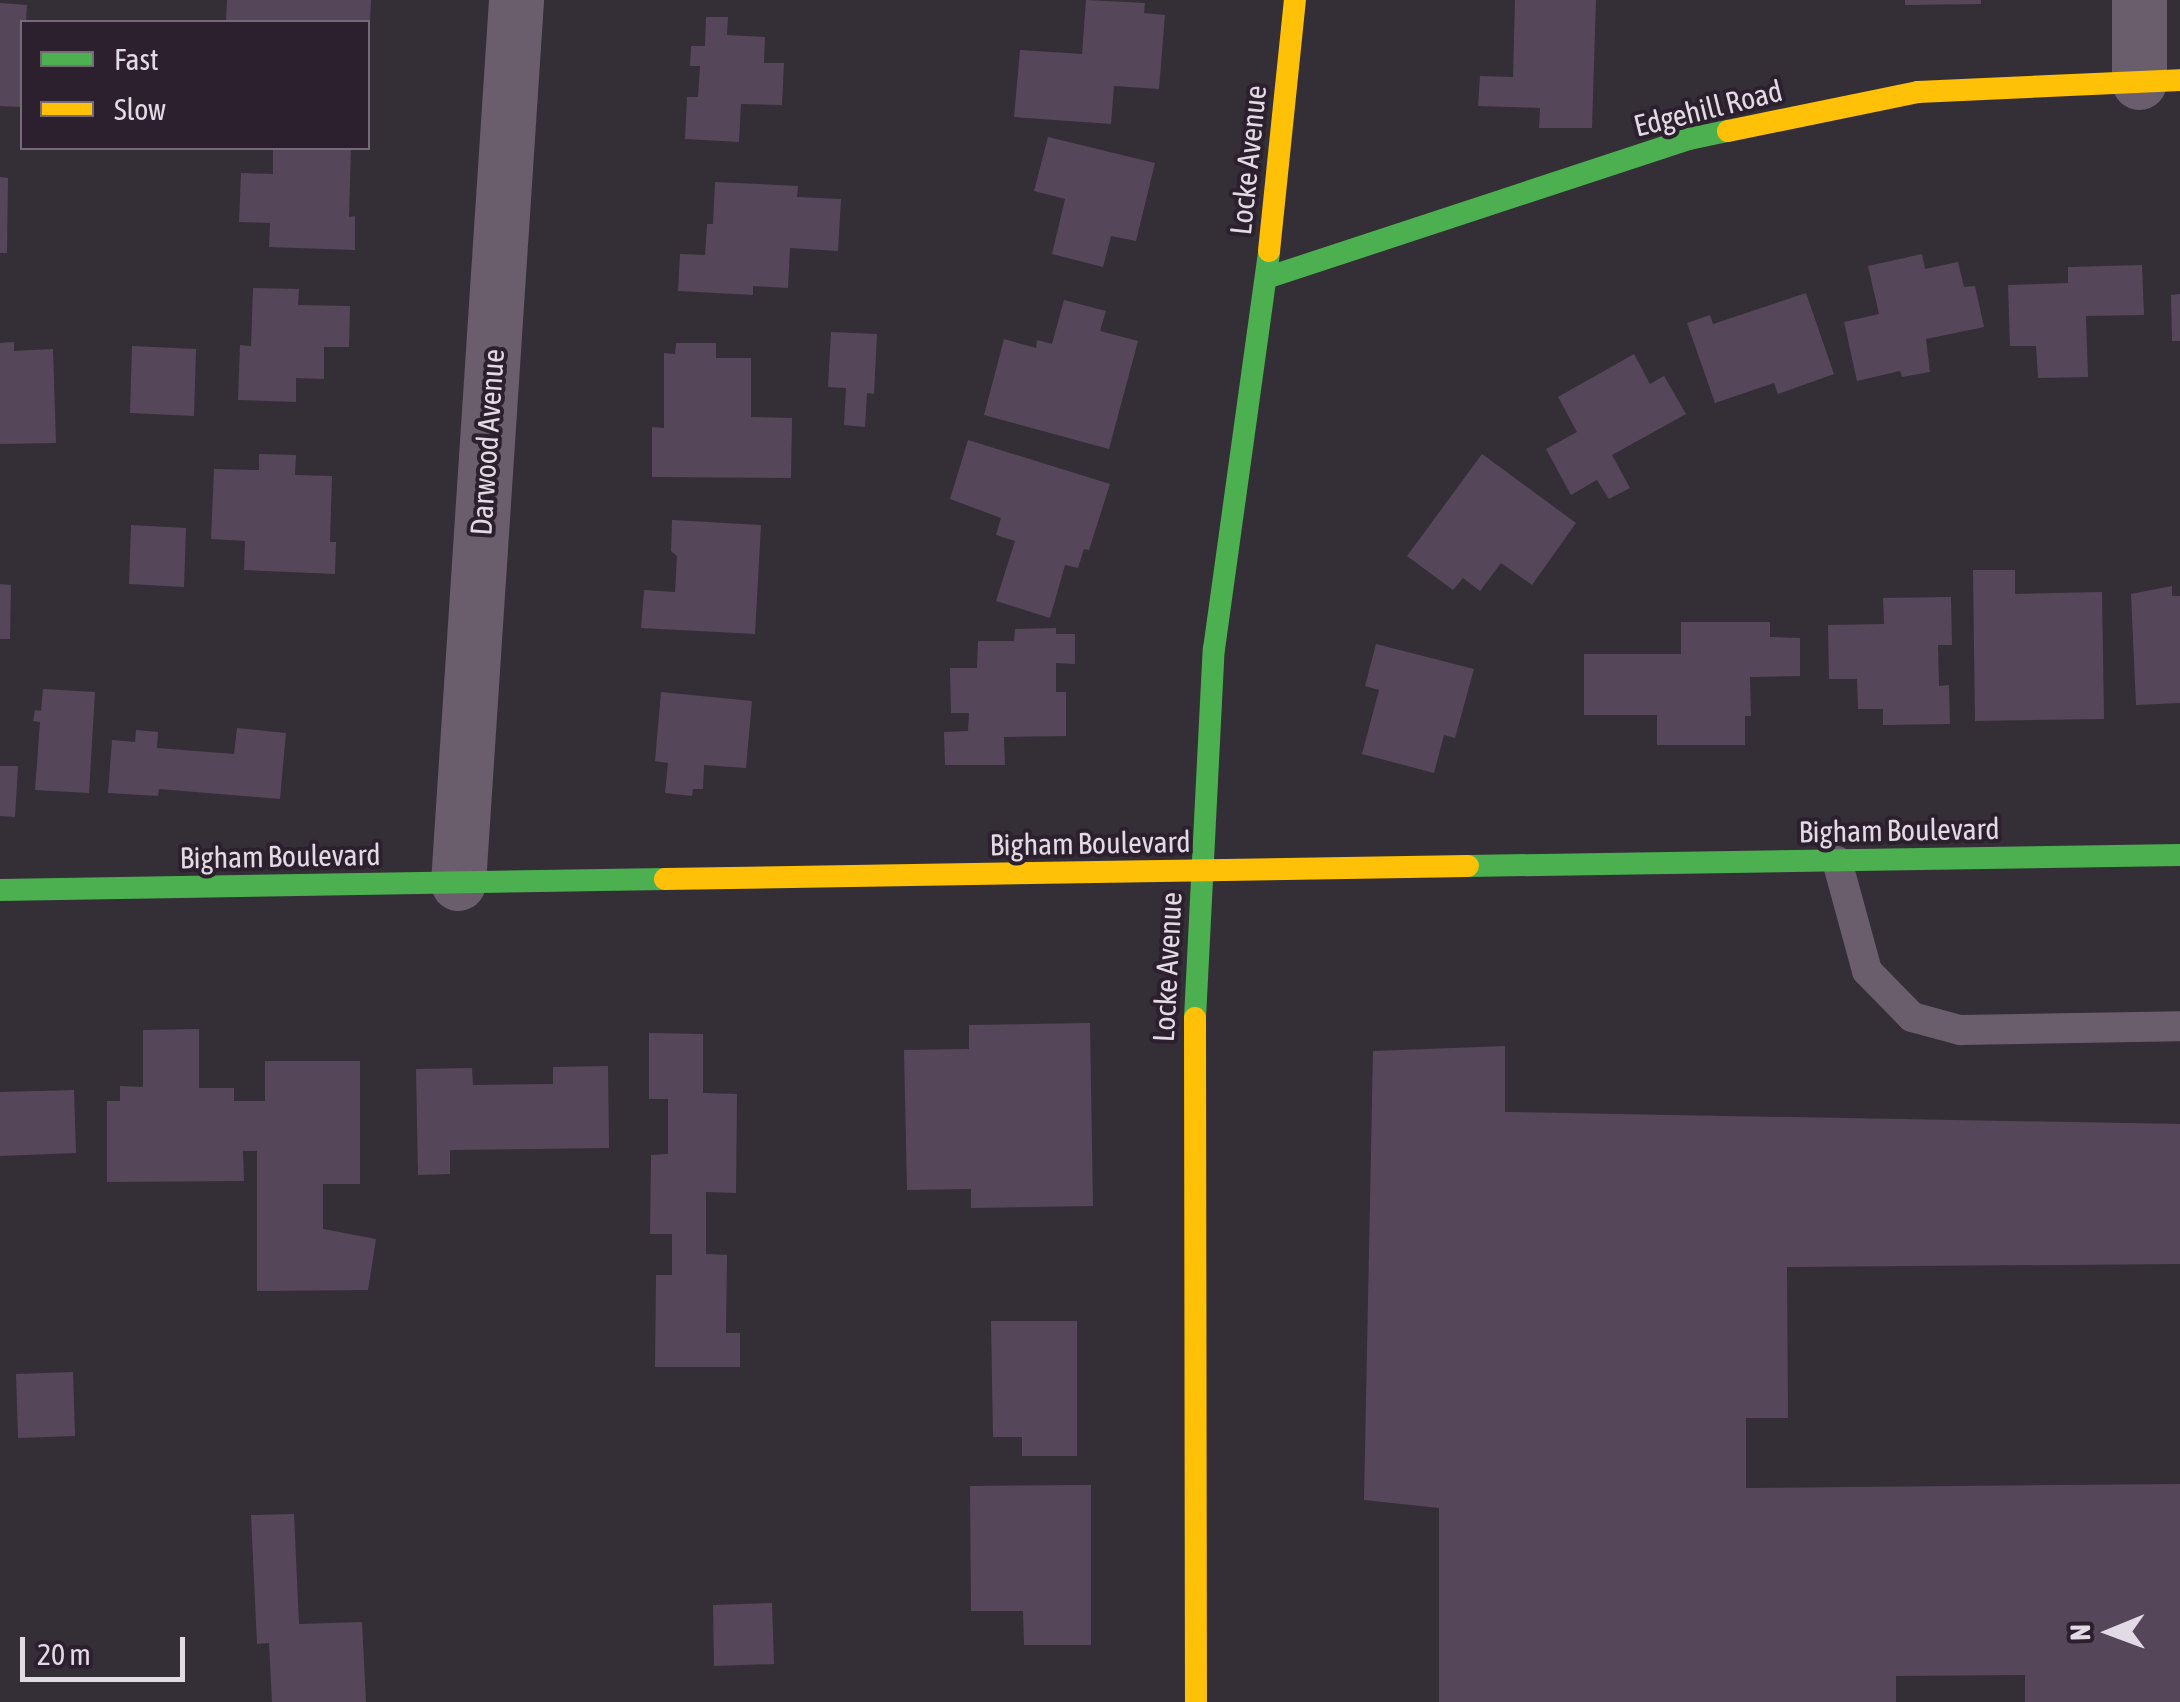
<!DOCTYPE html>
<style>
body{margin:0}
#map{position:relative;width:2180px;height:1702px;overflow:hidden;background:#342e36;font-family:"Asap Condensed",sans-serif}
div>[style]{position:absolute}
.building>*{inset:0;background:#554759}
.lane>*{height:30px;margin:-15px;padding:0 15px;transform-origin:15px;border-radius:15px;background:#6a5e6d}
.street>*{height:55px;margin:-27.5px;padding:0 27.5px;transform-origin:27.5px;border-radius:27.5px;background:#6a5e6d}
.fast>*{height:22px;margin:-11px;padding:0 11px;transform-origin:11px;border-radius:11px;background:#4caf50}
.slow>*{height:22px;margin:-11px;padding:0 11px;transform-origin:11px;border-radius:11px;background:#ffc107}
span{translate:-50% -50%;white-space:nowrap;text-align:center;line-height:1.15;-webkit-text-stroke:8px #2c202f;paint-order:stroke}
.street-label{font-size:30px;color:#e2dae4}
.legend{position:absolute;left:20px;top:20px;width:350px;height:130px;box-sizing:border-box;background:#2c202f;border:2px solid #756a77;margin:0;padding:12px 18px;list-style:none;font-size:30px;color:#e2dae4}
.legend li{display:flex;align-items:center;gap:20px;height:50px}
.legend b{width:50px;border:2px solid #756a77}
.north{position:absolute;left:2060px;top:1582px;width:100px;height:100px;-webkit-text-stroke:8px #2c202f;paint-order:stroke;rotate:269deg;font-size:28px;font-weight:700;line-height:40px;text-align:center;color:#e2dae4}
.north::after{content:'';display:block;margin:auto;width:35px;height:45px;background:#e2dae4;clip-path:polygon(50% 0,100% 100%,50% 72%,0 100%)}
.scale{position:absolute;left:20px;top:1637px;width:165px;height:45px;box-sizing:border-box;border:5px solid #e2dae4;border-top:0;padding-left:12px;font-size:30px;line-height:35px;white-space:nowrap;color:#e2dae4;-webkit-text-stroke:8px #2c202f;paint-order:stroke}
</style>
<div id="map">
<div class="building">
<div style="clip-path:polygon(227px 0,371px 0,370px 22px,226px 22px)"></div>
<div style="clip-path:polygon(1086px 0,1145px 3px,1144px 13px,1165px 15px,1159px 89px,1114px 86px,1111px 124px,1014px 117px,1020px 50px,1082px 54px)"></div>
<div style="clip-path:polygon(1515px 0,1596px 0,1592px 128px,1539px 128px,1540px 108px,1478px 106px,1480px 76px,1513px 77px)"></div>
<div style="clip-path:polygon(1905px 0,1981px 0,1981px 4px,1905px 5px)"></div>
<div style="clip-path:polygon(0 3px,27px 5px,26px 22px,22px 22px,22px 107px,0 106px)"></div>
<div style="clip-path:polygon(706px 17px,728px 17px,727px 35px,765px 37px,764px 63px,784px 63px,782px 105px,741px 104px,739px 142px,685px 139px,687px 97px,698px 97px,700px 66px,690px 66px,691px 46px,705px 46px)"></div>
<div style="clip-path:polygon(1048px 137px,1155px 163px,1136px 241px,1111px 236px,1103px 267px,1052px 254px,1065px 199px,1034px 191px)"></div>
<div style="clip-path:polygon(273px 148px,351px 148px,349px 217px,355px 216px,355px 250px,269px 247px,270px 223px,239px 222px,241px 173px,273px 174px)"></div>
<div style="clip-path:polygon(0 177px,8px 178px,7px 253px,0 253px)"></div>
<div style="clip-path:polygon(715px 182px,798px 186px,797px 197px,841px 199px,838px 251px,790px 248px,788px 288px,753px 286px,753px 295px,678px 291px,680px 254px,705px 255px,707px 224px,713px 224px)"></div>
<div style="clip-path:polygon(1922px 254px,1925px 269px,1958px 262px,1964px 287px,1975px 286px,1984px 327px,1926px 339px,1930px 372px,1902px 377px,1900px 371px,1857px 381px,1844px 322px,1879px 314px,1868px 266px)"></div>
<div style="clip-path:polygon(2142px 265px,2144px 315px,2086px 316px,2088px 377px,2038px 378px,2036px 346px,2010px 346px,2008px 285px,2068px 283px,2068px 267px)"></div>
<div style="clip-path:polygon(253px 288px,299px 289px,298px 305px,350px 306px,349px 347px,324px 347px,324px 379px,296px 378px,296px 402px,238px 400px,240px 345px,251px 346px)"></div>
<div style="clip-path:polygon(1806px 293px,1834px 374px,1778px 394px,1774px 383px,1715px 403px,1687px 323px,1710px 315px,1713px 324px)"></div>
<div style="clip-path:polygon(2180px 294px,2180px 341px,2172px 341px,2171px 295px)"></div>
<div style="clip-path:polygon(1064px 300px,1106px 311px,1100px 331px,1138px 341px,1109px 449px,984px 415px,1004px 339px,1036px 348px,1037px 340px,1052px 344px)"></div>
<div style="clip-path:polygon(831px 332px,877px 334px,874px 394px,867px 393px,865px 427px,844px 425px,846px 388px,828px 387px)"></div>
<div style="clip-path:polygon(14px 342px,14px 351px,53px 349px,56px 443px,0 444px,0 343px)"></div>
<div style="clip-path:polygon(676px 343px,716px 343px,716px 358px,751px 358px,751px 417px,792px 418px,791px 478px,652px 477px,652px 427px,664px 428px,664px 353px,675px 354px)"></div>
<div style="clip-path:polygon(132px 346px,196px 349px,194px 416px,130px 413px)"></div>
<div style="clip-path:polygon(1634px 354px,1650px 384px,1664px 376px,1686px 414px,1612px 455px,1630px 488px,1609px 499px,1597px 480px,1571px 495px,1546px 449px,1577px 432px,1558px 397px)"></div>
<div style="clip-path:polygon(968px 440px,1110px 484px,1089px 550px,1084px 549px,1078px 568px,1065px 565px,1050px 618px,996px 601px,1015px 541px,996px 535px,1001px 518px,950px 499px)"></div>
<div style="clip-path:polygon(259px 454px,296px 455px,295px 475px,332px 476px,330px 542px,336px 542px,335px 574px,244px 570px,245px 541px,211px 539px,214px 469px,259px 470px)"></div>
<div style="clip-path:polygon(1482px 454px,1576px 523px,1532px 585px,1501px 563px,1480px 591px,1463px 578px,1453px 590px,1407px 556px)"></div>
<div style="clip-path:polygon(672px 520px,761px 525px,755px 634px,641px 628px,644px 590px,675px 592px,677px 556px,671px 551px)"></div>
<div style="clip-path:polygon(131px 525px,186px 528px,184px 587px,129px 584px)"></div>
<div style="clip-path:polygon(1973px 570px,2015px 570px,2015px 594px,2102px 592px,2104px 719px,1975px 721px)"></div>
<div style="clip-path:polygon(0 584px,11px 585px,10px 639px,0 639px)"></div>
<div style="clip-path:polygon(2172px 586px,2172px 596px,2180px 596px,2180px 703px,2136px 705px,2131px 594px)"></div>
<div style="clip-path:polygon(1951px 597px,1952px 645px,1938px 645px,1939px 686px,1949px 685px,1950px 724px,1883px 725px,1883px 709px,1858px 709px,1857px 679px,1829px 679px,1828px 625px,1884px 624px,1883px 598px)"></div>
<div style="clip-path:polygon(1681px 622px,1770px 622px,1770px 637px,1800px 638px,1800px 676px,1750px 677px,1751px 716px,1745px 716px,1745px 745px,1657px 745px,1657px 715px,1584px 715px,1584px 654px,1681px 654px)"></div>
<div style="clip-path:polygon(1056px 628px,1056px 634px,1075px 634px,1075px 664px,1056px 663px,1056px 692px,1066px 692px,1066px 736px,1004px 737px,1005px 765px,945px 765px,944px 732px,968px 731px,969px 713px,951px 713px,950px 668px,977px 668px,978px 641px,1014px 641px,1015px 629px)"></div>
<div style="clip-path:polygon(1376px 644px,1474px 669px,1455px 738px,1444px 735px,1434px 773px,1362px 754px,1379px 690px,1365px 686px)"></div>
<div style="clip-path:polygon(43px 689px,95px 692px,89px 793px,35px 790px,40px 722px,33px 721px,35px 710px,41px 711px)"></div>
<div style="clip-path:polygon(661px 692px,752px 701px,746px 768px,704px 765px,703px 789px,693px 789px,692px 796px,665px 793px,668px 763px,655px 761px)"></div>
<div style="clip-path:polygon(237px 728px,286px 733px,280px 799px,159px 789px,158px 796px,108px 793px,112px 740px,135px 742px,136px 730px,158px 732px,157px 748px,234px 754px)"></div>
<div style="clip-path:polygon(0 766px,18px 766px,15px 817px,0 816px)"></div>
<div style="clip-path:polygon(1090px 1023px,1093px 1206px,971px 1208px,971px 1189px,907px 1190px,904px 1050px,969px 1049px,969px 1025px)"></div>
<div style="clip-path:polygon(199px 1029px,199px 1088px,234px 1088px,234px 1101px,265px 1101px,265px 1061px,360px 1061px,360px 1184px,323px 1184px,323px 1229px,376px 1239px,368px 1290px,257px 1291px,257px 1151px,243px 1151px,244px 1181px,107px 1182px,107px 1101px,120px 1101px,120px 1086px,143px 1087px,143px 1030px)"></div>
<div style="clip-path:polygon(649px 1033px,703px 1034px,703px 1093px,737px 1094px,736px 1193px,706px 1192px,706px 1254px,727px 1255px,726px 1333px,740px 1333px,740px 1367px,655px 1367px,656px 1275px,672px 1275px,672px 1234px,650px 1234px,651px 1155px,668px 1154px,668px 1099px,649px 1099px)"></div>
<div style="clip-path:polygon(1505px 1046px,1505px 1112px,2180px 1124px,2180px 1264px,1787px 1267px,1788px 1418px,1746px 1418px,1746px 1488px,2180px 1484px,2180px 1702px,2025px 1702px,2025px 1675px,1896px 1676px,1896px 1702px,1439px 1702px,1439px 1508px,1364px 1500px,1373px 1051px)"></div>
<div style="clip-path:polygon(608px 1066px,609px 1148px,450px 1150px,450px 1174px,418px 1175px,416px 1069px,472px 1068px,473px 1085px,553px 1084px,553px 1067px)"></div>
<div style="clip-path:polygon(74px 1090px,76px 1153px,0 1156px,0 1092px)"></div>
<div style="clip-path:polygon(991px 1321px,1077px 1321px,1077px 1456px,1022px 1456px,1022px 1437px,993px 1437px)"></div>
<div style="clip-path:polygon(73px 1372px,75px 1436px,18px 1438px,16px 1374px)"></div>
<div style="clip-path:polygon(1091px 1485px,1091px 1645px,1024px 1645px,1023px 1611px,971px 1611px,970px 1486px)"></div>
<div style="clip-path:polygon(294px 1514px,299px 1624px,362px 1622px,366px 1702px,272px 1702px,269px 1643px,257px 1644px,251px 1515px)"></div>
<div style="clip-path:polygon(772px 1603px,774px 1664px,714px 1666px,713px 1605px)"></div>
</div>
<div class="lane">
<div style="left:1837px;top:861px;width:114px;rotate:74.7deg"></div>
<div style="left:1867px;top:971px;width:64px;rotate:45.6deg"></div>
<div style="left:1912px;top:1017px;width:50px;rotate:15.2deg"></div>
<div style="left:1960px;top:1030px;width:220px;rotate:-1deg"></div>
</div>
<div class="street">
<div style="left:2139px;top:0;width:82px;rotate:90deg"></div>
<div style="left:458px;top:883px;width:885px;rotate:-86.24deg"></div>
</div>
<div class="fast">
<div style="left:1266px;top:278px;width:445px;rotate:-18.2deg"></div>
<div style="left:1689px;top:139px;width:40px;rotate:-12deg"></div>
<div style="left:1468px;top:866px;width:712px;rotate:-0.89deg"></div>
<div style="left:0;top:890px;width:665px;rotate:-0.95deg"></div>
<div style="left:1195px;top:1018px;width:369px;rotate:-87.1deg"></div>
<div style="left:1214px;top:649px;width:402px;rotate:-82.1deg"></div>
</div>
<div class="slow">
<div style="left:1728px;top:131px;width:194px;rotate:-11.6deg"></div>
<div style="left:1918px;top:92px;width:262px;rotate:-2.6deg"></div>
<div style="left:1269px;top:251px;width:252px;rotate:-84.1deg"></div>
<div style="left:665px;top:879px;width:803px;rotate:-0.93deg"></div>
<div style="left:1195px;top:1018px;width:684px;rotate:89.92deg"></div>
</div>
<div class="street-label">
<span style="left:1708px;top:108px;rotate:-14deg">Edgehill Road</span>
<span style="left:1248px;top:160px;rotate:-84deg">Locke Avenue</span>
<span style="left:487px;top:442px;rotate:-86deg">Darwood Avenue</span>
<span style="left:1899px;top:830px;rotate:-1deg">Bigham Boulevard</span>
<span style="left:1090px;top:843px;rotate:-1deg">Bigham Boulevard</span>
<span style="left:280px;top:856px;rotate:-1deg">Bigham Boulevard</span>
<span style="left:1167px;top:967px;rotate:-87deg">Locke Avenue</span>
</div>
<ul class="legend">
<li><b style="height:12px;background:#4caf50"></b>Fast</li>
<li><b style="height:12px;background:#ffc107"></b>Slow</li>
</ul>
<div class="north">N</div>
<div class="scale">20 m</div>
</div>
